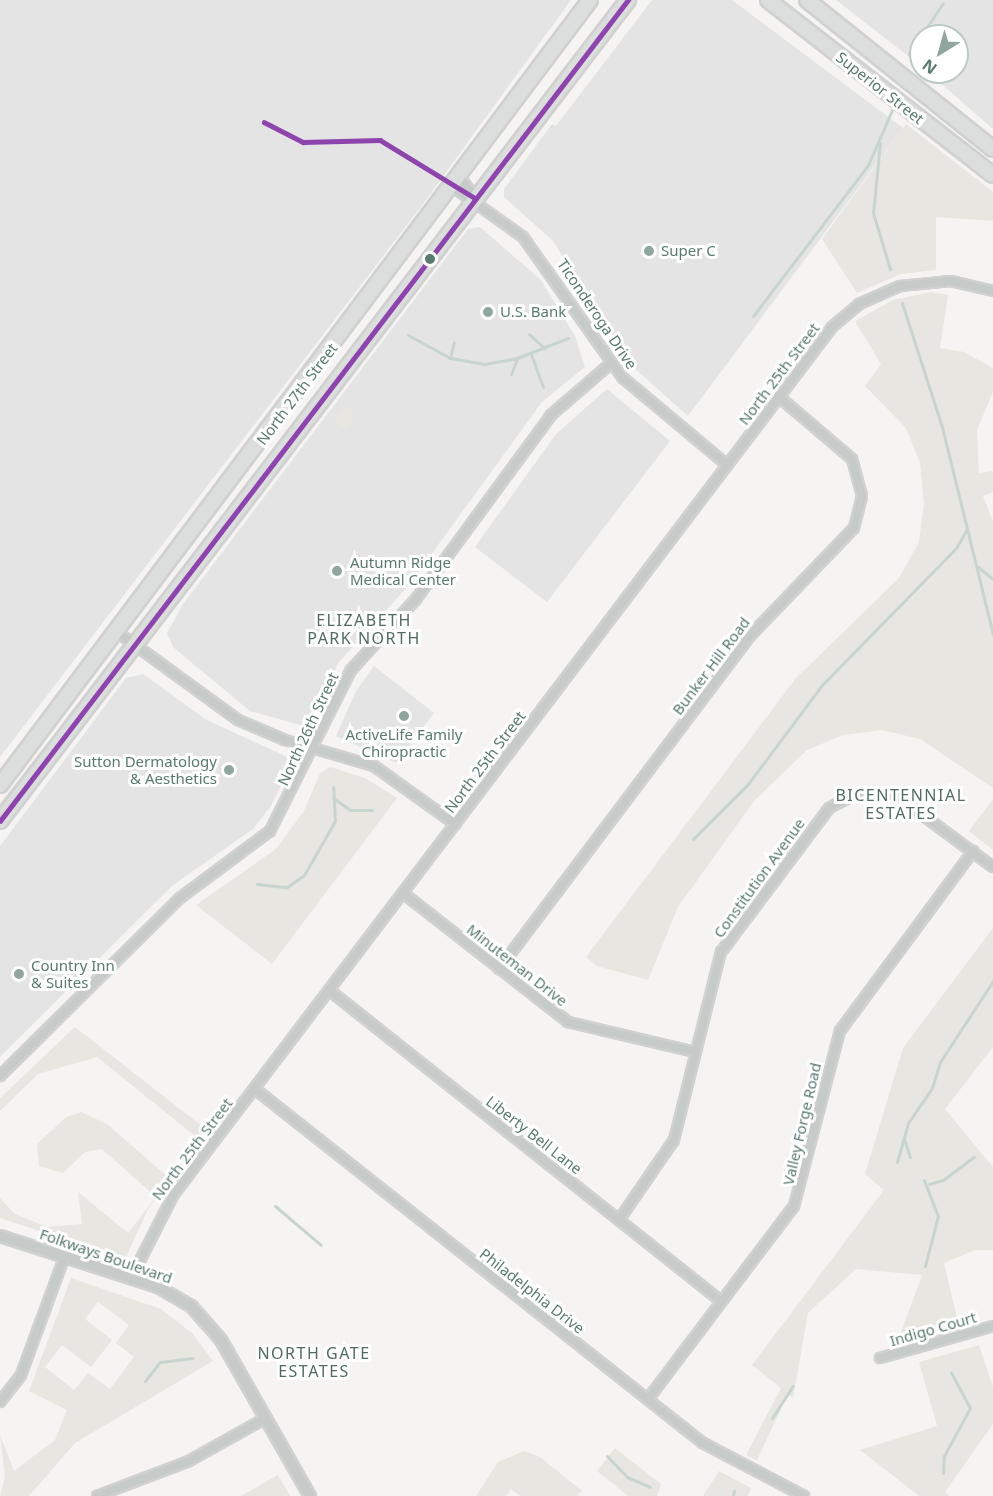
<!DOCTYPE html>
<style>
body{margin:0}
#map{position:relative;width:993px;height:1496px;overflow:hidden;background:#f5f4f3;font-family:"Noto Sans",sans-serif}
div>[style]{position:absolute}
.built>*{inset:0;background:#e3e4e3}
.green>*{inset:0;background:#e7e6e0}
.stream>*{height:3px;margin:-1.5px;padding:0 1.5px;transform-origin:1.5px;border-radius:1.5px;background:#c8d5cf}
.roads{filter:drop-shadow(2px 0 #d0d1d0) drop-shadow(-2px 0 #d0d1d0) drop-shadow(0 2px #d0d1d0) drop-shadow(0 -2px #d0d1d0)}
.minor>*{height:8px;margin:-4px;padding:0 4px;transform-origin:4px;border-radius:4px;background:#c6cac8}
.tertiary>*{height:10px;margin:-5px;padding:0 5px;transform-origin:5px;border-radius:5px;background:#c6cac8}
.primary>*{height:14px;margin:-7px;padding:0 7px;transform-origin:7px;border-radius:7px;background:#dcdede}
.bus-1>*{height:4.5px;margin:-2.25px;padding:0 2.25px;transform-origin:2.25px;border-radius:2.25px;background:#8e44ad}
.dots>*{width:16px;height:16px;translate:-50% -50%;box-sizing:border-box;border:3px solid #fff;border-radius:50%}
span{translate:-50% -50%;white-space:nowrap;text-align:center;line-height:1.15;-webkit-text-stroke:6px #fff;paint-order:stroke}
.street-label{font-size:15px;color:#5a7a71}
.poi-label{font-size:15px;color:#5a7a71}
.left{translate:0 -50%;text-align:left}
.right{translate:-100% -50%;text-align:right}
.neighbourhood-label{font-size:16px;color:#516b63;letter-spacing:1.5px}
.north{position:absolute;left:909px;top:24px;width:60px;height:60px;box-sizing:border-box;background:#fff;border:2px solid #bdcac6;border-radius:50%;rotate:217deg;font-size:16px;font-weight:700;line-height:24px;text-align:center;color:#5a7a71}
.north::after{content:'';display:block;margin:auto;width:21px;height:27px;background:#90a59e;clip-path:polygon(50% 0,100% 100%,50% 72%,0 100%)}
</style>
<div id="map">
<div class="built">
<div style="clip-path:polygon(0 0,571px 0,423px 204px,0 757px)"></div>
<div style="clip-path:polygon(652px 0,732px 0,903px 128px,688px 416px,632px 366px,553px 241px,504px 197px,504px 189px,552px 124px,556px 126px)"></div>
<div style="clip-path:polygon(836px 0,993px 0,993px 129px,928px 72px,957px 72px,957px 36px,921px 36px,921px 66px)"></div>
<div style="clip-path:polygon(480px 227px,541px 280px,575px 336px,585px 367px,542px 402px,409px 585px,339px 662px,307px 727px,250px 711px,173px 647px,167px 633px,183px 604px,468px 229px)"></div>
<div style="clip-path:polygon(607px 389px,670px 441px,547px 602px,475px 547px,556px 434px)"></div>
<div style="clip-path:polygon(374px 666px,434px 713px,396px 763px,336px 736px,356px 691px)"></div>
<div style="clip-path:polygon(143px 674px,205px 719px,287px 757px,291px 765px,271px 806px,253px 829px,173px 885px,0 1057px,0 846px,126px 678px)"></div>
</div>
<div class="green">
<div style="clip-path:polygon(906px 124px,993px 192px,993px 221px,936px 217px,936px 270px,901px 274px,857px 293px,822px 239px)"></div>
<div style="clip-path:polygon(931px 292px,948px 295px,940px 348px,964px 352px,993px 368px,993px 392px,977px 430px,979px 473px,993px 471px,993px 492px,983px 496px,993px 521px,993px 788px,920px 739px,882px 730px,843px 735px,807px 750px,754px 801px,678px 907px,648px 980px,597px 966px,586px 957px,796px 678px,899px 578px,919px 542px,924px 504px,920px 463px,906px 428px,865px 386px,881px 364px,855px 321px,893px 300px)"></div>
<div style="clip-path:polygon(347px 404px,356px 416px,346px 430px,334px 421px)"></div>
<div style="clip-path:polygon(49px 741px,39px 759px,0 812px,0 803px)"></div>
<div style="clip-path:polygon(330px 767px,365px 778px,397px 798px,272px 964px,196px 905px,276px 849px,304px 811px,320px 773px)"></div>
<div style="clip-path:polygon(993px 799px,993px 850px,969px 831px)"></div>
<div style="clip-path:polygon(993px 928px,993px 1047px,945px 1109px,993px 1167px,993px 1250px,975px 1250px,944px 1263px,958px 1322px,910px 1336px,900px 1335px,922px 1275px,856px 1269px,808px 1313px,793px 1398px,788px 1394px,757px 1460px,746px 1455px,781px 1388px,752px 1365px,884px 1190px,865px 1174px,903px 1048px)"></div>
<div style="clip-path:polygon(75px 1027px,207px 1130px,200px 1140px,97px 1057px,38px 1074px,0 1111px,0 1098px)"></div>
<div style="clip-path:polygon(81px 1112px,107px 1124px,170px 1179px,148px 1209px,125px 1259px,0 1218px,0 1198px,15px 1214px,47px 1227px,82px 1224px,78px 1192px,128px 1233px,156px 1197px,102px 1149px,85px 1152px,63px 1173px,39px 1166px,37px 1144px,66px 1117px)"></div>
<div style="clip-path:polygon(evenodd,71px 1278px,161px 1309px,192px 1333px,213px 1361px,75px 1443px,29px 1496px,0 1496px,5px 1477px,0 1435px,14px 1471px,55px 1440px,67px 1410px,29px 1391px,71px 1278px,98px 1302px,129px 1325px,116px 1343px,134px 1357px,110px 1389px,88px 1373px,74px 1390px,45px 1367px,62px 1345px,91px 1367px,112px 1340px,85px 1319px,98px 1302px)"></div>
<div style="clip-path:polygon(979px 1345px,993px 1387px,993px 1424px,945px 1492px,950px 1496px,919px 1496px,860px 1450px,937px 1426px,919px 1362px)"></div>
<div style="clip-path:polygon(615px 1448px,661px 1484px,657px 1496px,628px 1496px,597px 1471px)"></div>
<div style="clip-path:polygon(524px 1451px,540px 1457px,582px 1491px,577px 1496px,520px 1496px,511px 1489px,506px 1496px,476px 1496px,498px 1462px)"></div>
<div style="clip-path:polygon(719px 1471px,751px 1488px,748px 1496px,703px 1496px)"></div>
<div style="clip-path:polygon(278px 1475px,290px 1496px,241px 1496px)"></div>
</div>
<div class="stream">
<div style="left:909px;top:54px;width:61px;rotate:-56.3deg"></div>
<div style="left:880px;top:143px;width:70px;rotate:95.7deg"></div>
<div style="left:873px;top:213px;width:59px;rotate:73.1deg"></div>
<div style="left:902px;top:303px;width:130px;rotate:72.1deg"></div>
<div style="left:942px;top:427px;width:213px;rotate:76.2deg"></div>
<div style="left:753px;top:316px;width:190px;rotate:-52.7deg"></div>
<div style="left:868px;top:165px;width:60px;rotate:-66.4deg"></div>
<div style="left:529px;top:334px;width:21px;rotate:43deg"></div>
<div style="left:408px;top:335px;width:48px;rotate:28.7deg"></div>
<div style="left:450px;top:358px;width:35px;rotate:10deg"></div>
<div style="left:484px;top:364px;width:34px;rotate:-10deg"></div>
<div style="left:517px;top:358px;width:55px;rotate:-21.4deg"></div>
<div style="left:531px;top:354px;width:35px;rotate:70deg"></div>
<div style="left:450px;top:358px;width:16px;rotate:-76deg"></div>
<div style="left:511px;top:374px;width:16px;rotate:-68deg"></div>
<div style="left:978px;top:567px;width:19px;rotate:39deg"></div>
<div style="left:333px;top:798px;width:21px;rotate:35deg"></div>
<div style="left:350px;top:810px;width:22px"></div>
<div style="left:693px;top:839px;width:78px;rotate:-45deg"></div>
<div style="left:748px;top:784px;width:124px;rotate:-53.2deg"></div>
<div style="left:822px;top:685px;width:192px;rotate:-45.6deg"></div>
<div style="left:956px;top:548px;width:22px;rotate:-60deg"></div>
<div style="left:257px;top:884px;width:30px;rotate:6deg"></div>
<div style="left:287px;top:887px;width:21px;rotate:-35deg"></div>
<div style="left:304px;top:875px;width:62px;rotate:-60.1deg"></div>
<div style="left:335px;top:821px;width:34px;rotate:-93deg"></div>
<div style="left:904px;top:1139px;width:19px;rotate:72deg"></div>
<div style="left:897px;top:1162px;width:41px;rotate:-74.2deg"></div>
<div style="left:908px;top:1123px;width:42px;rotate:-55.6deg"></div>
<div style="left:932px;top:1088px;width:27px;rotate:-73deg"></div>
<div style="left:940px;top:1062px;width:97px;rotate:-56.8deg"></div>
<div style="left:924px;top:1180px;width:39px;rotate:69deg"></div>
<div style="left:938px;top:1216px;width:52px;rotate:104.6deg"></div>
<div style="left:929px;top:1184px;width:15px;rotate:-16deg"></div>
<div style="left:943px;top:1180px;width:39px;rotate:-37deg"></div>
<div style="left:275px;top:1206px;width:60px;rotate:40.3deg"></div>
<div style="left:145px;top:1381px;width:24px;rotate:-52deg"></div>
<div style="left:160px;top:1362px;width:33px;rotate:-7deg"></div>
<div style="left:772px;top:1418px;width:38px;rotate:-57deg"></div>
<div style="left:607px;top:1456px;width:29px;rotate:46deg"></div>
<div style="left:627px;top:1477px;width:25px;rotate:23deg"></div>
<div style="left:943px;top:1473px;width:17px;rotate:-87deg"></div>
<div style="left:944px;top:1456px;width:55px;rotate:-61.6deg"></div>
<div style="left:970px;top:1408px;width:40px;rotate:-118deg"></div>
<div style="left:733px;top:1496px;width:5px;rotate:-79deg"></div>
</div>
<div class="roads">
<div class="minor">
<div style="left:460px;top:177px;width:26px;rotate:54deg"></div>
<div style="left:453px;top:187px;width:86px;rotate:35.5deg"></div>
<div style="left:523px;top:237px;width:173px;rotate:54.7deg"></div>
<div style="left:623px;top:378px;width:136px;rotate:39.9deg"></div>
<div style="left:116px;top:631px;width:151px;rotate:36.1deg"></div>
<div style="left:238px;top:720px;width:51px;rotate:23.1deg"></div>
<div style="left:285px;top:740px;width:93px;rotate:16.3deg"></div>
<div style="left:374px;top:766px;width:100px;rotate:35.6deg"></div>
<div style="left:403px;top:893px;width:209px;rotate:38deg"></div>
<div style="left:568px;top:1022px;width:130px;rotate:13.3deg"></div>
<div style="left:499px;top:969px;width:416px;rotate:-53deg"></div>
<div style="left:749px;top:637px;width:151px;rotate:-46.1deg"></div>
<div style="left:854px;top:528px;width:33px;rotate:-76deg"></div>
<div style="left:862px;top:496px;width:38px;rotate:-105deg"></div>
<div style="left:852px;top:459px;width:97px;rotate:-139.6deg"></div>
<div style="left:329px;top:990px;width:500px;rotate:38.43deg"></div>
<div style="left:0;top:1076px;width:253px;rotate:-44.7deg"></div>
<div style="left:180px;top:898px;width:112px;rotate:-36.7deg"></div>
<div style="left:270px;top:831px;width:180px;rotate:-63.3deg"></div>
<div style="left:351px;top:670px;width:96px;rotate:-47.5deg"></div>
<div style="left:416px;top:599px;width:228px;rotate:-53.7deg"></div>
<div style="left:551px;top:415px;width:79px;rotate:-40.9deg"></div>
<div style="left:255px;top:1089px;width:571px;rotate:38.32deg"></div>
<div style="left:703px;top:1443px;width:114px;rotate:27.7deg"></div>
<div style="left:619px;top:1220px;width:97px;rotate:-55.5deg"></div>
<div style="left:674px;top:1140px;width:194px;rotate:-76deg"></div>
<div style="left:721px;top:952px;width:180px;rotate:-53.1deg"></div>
<div style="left:829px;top:808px;width:31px;rotate:-27deg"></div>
<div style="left:857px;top:794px;width:37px"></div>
<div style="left:894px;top:794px;width:123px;rotate:36.4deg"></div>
<div style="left:131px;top:1278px;width:94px;rotate:-62.9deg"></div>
<div style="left:174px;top:1194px;width:1088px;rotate:-52.8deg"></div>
<div style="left:832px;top:327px;width:35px;rotate:-40deg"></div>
<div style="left:859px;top:304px;width:45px;rotate:-23.7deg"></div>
<div style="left:900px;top:286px;width:51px;rotate:-5.6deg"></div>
<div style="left:951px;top:281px;width:43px;rotate:13.4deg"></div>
<div style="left:880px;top:1358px;width:117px;rotate:-15.8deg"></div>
<div style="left:648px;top:1399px;width:242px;rotate:-52.9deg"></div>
<div style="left:794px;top:1206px;width:181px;rotate:-75.3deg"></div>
<div style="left:840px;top:1031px;width:224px;rotate:-53.5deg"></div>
<div style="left:0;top:1402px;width:34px;rotate:-52deg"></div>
<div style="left:21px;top:1375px;width:125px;rotate:-69.8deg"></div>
<div style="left:97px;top:1496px;width:98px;rotate:-20.8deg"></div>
<div style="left:189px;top:1461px;width:88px;rotate:-29.2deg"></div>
</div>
<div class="tertiary">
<div style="left:0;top:1236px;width:166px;rotate:17.9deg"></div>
<div style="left:158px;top:1287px;width:39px;rotate:30deg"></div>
<div style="left:192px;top:1307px;width:44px;rotate:48.7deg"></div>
<div style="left:221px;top:1340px;width:180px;rotate:60.3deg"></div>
</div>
<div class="primary">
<div style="left:768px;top:0;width:285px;rotate:37.9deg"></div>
<div style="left:807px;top:0;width:238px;rotate:38.7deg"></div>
<div style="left:0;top:785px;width:982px;rotate:-53.07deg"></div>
<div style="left:0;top:821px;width:1034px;rotate:-52.59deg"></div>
</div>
</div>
<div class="bus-1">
<div style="left:264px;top:122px;width:44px;rotate:27.1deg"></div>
<div style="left:303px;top:142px;width:77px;rotate:-1.5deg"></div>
<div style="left:380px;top:140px;width:111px;rotate:31.4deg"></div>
<div style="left:0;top:821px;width:1034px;rotate:-52.59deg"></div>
</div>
<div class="dots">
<div style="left:649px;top:251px;background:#90a59e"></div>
<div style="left:430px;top:259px;background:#5a7a71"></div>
<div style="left:488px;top:312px;background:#90a59e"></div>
<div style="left:337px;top:571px;background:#90a59e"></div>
<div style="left:404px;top:716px;background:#90a59e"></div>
<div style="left:229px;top:770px;background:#90a59e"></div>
<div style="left:19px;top:974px;background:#90a59e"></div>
</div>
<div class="street-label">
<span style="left:880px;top:88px;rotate:38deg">Superior Street</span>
<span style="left:597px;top:314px;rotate:56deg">Ticonderoga Drive</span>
<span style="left:779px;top:374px;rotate:-53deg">North 25th Street</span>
<span style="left:297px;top:394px;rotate:-53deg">North 27th Street</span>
<span style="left:711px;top:666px;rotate:-53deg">Bunker Hill Road</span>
<span style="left:308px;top:729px;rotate:-65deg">North 26th Street</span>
<span style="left:485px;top:762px;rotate:-53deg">North 25th Street</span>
<span style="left:759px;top:878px;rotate:-54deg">Constitution Avenue</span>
<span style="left:517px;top:965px;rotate:38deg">Minuteman Drive</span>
<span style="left:802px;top:1124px;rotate:-77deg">Valley Forge Road</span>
<span style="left:534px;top:1135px;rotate:38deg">Liberty Bell Lane</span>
<span style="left:192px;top:1149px;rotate:-53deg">North 25th Street</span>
<span style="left:106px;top:1256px;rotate:19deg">Folkways Boulevard</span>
<span style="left:532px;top:1291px;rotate:38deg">Philadelphia Drive</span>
<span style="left:933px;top:1329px;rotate:-16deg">Indigo Court</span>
</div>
<div class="poi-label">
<span class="left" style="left:661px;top:251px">Super C</span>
<span class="left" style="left:500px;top:312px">U.S. Bank</span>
<span class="left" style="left:350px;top:571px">Autumn Ridge<br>Medical Center</span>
<span style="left:404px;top:743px">ActiveLife Family<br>Chiropractic</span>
<span class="right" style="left:217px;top:770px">Sutton Dermatology<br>&amp; Aesthetics</span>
<span class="left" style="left:31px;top:974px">Country Inn<br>&amp; Suites</span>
</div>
<div class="neighbourhood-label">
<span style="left:364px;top:629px">ELIZABETH<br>PARK NORTH</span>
<span style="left:901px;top:804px">BICENTENNIAL<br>ESTATES</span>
<span style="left:314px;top:1362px">NORTH GATE<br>ESTATES</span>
</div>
<div class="north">N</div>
</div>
